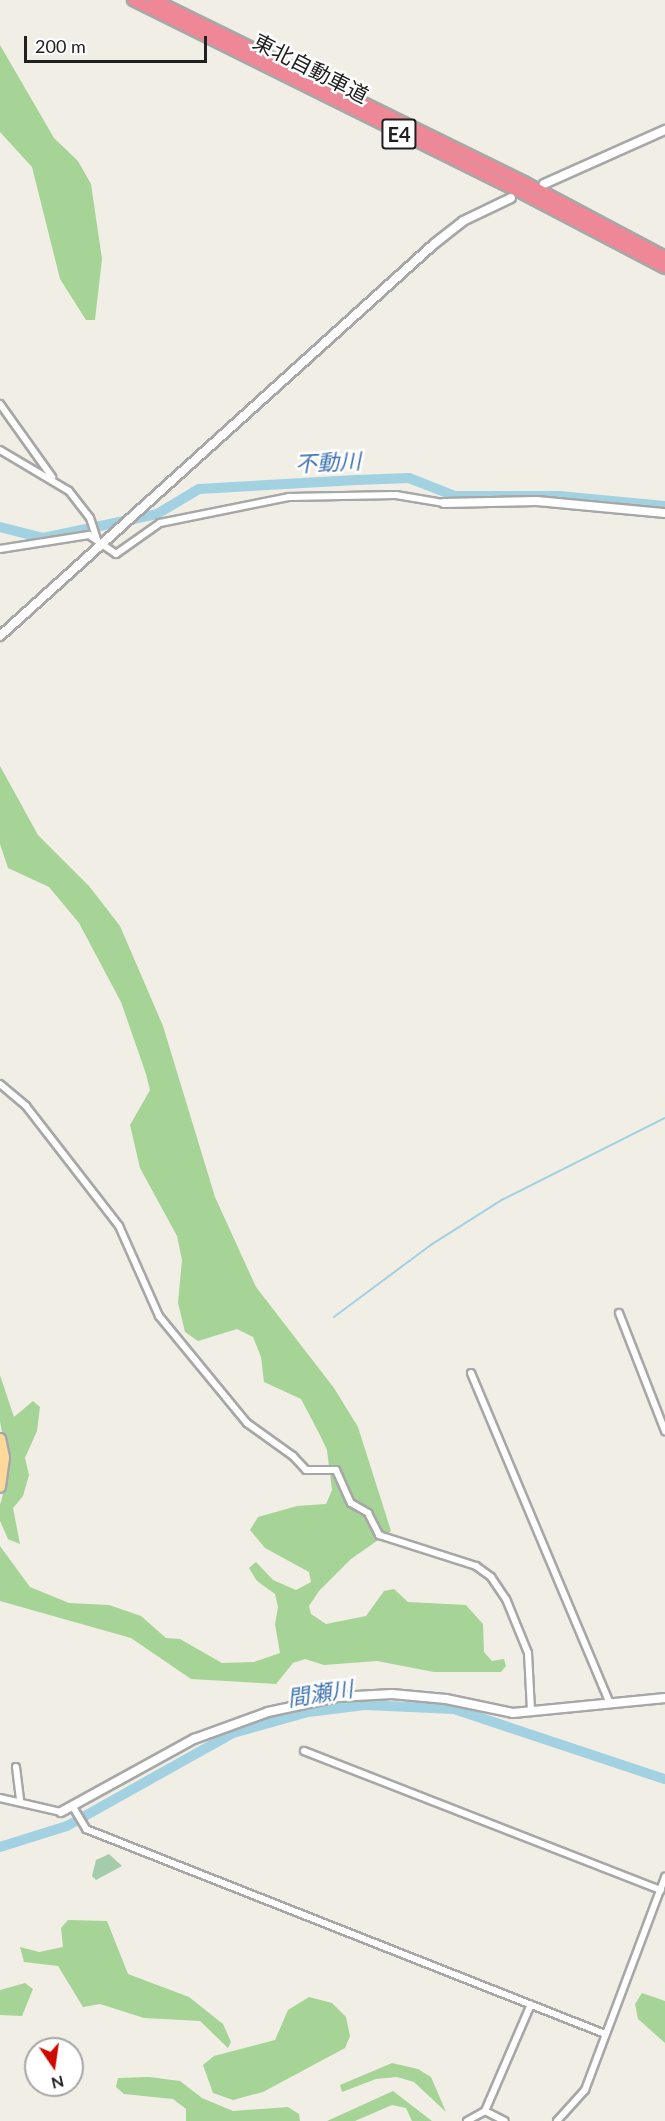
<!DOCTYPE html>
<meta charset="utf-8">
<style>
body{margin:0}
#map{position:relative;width:665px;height:2121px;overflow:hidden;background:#f1eee5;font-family:Lato,"Noto Sans JP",sans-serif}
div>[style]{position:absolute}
.forest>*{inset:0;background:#a6d496}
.cemetery>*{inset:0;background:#a4ccac}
.stream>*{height:1.5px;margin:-0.75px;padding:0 0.75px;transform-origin:0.75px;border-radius:0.75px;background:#a2d1e2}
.river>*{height:10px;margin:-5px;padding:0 5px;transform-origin:5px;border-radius:5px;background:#a2d1e2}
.roads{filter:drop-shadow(2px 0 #a7a7a7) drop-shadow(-2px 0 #a7a7a7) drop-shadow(0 2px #a7a7a7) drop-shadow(0 -2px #a7a7a7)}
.minor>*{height:6px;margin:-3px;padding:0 3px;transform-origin:3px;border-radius:3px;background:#fff}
.tertiary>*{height:8px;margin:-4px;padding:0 4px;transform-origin:4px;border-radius:4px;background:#fff}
.primary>*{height:9px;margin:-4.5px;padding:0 4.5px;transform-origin:4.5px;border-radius:4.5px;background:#ffd99c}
.motorway>*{height:10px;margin:-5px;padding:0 5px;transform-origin:5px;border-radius:5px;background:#ef8796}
span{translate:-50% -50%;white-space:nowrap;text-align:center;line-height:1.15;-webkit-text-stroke:5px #fff;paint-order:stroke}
.shield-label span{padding:2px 4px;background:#fff;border:2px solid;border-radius:4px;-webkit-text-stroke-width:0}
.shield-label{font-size:20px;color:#202020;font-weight:700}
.street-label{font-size:21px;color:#202020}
.water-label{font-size:22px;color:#4074b1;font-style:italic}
.north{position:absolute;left:24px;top:2037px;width:60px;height:60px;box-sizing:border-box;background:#fff;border:2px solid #a6a6a6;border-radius:50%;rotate:167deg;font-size:16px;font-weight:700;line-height:24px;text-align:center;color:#202020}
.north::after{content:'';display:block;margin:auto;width:21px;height:27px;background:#cf0900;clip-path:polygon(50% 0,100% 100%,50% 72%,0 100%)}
.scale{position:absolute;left:24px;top:36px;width:183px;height:27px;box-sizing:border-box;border:3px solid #202020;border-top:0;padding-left:8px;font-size:18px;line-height:21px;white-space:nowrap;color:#202020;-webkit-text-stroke:4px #fff;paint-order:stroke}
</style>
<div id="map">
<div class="forest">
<div style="clip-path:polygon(0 45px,54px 138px,78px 161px,91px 184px,102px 259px,95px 320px,86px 320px,60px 279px,32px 167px,0 132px)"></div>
<div style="clip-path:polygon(0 766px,38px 835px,89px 886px,120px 926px,163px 1026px,215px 1197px,256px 1287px,334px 1388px,358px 1427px,391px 1531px,351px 1559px,319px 1591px,309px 1606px,311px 1614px,326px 1624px,366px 1616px,384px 1591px,394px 1589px,408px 1602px,466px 1605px,483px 1624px,484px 1652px,492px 1661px,504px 1659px,506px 1666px,501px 1672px,434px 1672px,377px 1661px,324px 1665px,305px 1659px,293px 1663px,276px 1684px,191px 1679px,131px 1638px,0 1601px,0 1546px,30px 1587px,69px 1603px,109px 1605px,141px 1616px,166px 1638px,180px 1639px,222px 1663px,254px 1662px,280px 1653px,275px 1624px,278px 1607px,275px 1594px,257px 1581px,249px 1568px,256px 1562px,273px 1580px,296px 1590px,311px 1582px,309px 1572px,265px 1548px,250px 1530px,258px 1517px,297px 1506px,326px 1504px,332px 1490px,327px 1450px,320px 1435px,301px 1399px,264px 1382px,261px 1357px,253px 1337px,237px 1329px,198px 1341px,185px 1332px,178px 1303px,182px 1260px,177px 1236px,140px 1168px,130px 1125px,150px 1090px,146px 1074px,121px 1002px,79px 923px,49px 887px,8px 868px,0 844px)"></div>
<div style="clip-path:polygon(0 1375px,14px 1417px,33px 1401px,40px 1407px,37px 1431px,25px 1458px,29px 1475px,23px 1496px,13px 1508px,20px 1544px,8px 1539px,0 1521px,0 1505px,9px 1472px,0 1421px)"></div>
<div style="clip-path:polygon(68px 1920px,107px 1921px,128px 1974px,189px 1997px,223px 2024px,231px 2042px,228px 2048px,200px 2021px,144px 2018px,100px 2004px,83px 2007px,58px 1966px,24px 1962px,20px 1947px,39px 1952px,63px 1947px,61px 1928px)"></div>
<div style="clip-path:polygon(25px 1983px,33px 1989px,22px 2016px,0 2015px,0 1990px)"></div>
<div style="clip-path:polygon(642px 1993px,665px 2001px,665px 2043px,638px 2019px,635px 2004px)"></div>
<div style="clip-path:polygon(309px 1997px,332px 2003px,346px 2017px,350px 2036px,345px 2048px,263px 2092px,233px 2100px,213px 2093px,203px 2065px,214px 2056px,275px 2040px,288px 2010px)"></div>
<div style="clip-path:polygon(392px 2063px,418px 2069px,431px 2077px,446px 2112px,414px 2082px,397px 2077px,376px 2079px,342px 2092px,340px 2085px)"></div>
<div style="clip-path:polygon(149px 2077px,180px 2081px,202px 2098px,233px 2111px,288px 2107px,299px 2114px,300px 2121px,186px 2121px,186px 2109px,173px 2099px,124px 2094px,116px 2087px,118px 2078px)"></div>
<div style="clip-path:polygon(393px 2091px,432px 2121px,412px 2121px,406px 2108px,392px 2105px,355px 2121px,327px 2121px)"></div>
</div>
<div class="cemetery">
<div style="clip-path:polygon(109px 1854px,122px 1866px,96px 1880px,92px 1876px,96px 1860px)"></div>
</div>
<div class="stream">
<div style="left:334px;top:1317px;width:121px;rotate:-36.6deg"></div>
<div style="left:431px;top:1245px;width:84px;rotate:-32.4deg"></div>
<div style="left:502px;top:1200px;width:182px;rotate:-26.7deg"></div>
</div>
<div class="river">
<div style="left:0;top:527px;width:44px;rotate:14.3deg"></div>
<div style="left:43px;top:538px;width:116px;rotate:-11.9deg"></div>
<div style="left:157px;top:514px;width:49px;rotate:-30.8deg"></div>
<div style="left:199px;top:489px;width:158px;rotate:-3.3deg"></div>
<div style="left:357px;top:480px;width:52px;rotate:-2.2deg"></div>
<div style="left:409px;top:478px;width:49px;rotate:21.4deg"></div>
<div style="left:455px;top:496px;width:104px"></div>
<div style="left:559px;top:496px;width:106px;rotate:5.4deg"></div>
<div style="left:0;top:1847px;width:70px;rotate:-17.4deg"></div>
<div style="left:67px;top:1826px;width:190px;rotate:-29.3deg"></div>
<div style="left:233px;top:1733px;width:78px;rotate:-15.6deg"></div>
<div style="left:308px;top:1712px;width:57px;rotate:-7deg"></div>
<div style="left:365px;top:1705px;width:89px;rotate:2.6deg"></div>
<div style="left:454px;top:1709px;width:222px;rotate:18.4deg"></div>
</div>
<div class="roads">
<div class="minor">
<div style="left:0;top:404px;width:90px;rotate:54.5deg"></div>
<div style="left:0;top:450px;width:80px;rotate:30.7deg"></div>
<div style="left:69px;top:491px;width:34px;rotate:52deg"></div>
<div style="left:90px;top:518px;width:22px;rotate:72deg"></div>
<div style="left:0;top:549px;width:90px;rotate:-8.9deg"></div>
<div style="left:89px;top:535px;width:33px;rotate:35deg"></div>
<div style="left:116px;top:554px;width:54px;rotate:-35.2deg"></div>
<div style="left:160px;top:523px;width:132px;rotate:-11.4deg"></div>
<div style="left:289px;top:497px;width:107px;rotate:-1.1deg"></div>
<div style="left:396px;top:495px;width:49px;rotate:9.5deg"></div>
<div style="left:0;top:1084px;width:34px;rotate:40deg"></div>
<div style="left:26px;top:1106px;width:152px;rotate:52.2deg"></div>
<div style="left:119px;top:1226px;width:98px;rotate:66deg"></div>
<div style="left:159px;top:1316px;width:139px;rotate:50.6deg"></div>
<div style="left:247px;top:1423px;width:57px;rotate:35.7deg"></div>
<div style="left:293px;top:1456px;width:19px;rotate:47deg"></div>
<div style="left:306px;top:1470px;width:30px"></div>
<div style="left:336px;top:1470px;width:36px;rotate:66deg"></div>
<div style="left:351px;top:1503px;width:20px;rotate:30deg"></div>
<div style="left:368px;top:1513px;width:25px;rotate:63deg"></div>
<div style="left:379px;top:1535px;width:102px;rotate:17.7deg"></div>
<div style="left:476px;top:1566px;width:19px;rotate:36deg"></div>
<div style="left:491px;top:1577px;width:27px;rotate:56deg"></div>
<div style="left:506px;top:1599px;width:58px;rotate:67.8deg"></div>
<div style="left:528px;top:1653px;width:57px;rotate:87deg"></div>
<div style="left:619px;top:1313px;width:127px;rotate:68.7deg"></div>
<div style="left:471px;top:1373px;width:358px;rotate:67.2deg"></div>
<div style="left:304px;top:1751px;width:383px;rotate:21.3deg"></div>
<div style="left:16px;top:1767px;width:35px;rotate:83deg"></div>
<div style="left:0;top:1798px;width:63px;rotate:12.9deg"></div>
<div style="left:73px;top:1807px;width:26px;rotate:59deg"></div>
<div style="left:86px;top:1829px;width:558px;rotate:21.55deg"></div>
<div style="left:485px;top:2111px;width:22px;rotate:27deg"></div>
<div style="left:467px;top:2121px;width:21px;rotate:-29deg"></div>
<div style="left:485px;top:2111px;width:116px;rotate:-66.7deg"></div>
<div style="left:557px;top:2121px;width:42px;rotate:-47.9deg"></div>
<div style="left:585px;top:2090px;width:228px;rotate:-69.4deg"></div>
</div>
<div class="tertiary">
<div style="left:544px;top:184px;width:133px;rotate:-24.1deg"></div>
<div style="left:444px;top:503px;width:93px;rotate:-1.2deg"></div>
<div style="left:537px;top:501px;width:129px;rotate:5.4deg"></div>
<div style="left:0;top:636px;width:585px;rotate:-42.09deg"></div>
<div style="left:434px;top:244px;width:37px;rotate:-38deg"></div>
<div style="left:463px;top:221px;width:53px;rotate:-25.6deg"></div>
<div style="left:61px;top:1812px;width:152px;rotate:-28.8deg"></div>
<div style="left:194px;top:1739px;width:79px;rotate:-20deg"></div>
<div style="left:268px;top:1712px;width:72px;rotate:-12.1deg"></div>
<div style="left:338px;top:1697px;width:54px;rotate:-3.2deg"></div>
<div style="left:392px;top:1694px;width:54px;rotate:5.3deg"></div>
<div style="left:446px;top:1699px;width:68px;rotate:11.8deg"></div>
<div style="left:513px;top:1713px;width:153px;rotate:-5.6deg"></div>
</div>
<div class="primary">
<div style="left:0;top:1438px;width:19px;rotate:78deg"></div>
<div style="left:4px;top:1457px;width:30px;rotate:98deg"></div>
</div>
<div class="motorway">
<div style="left:133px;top:0;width:430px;rotate:26.4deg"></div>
<div style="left:518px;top:191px;width:166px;rotate:27.6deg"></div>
<div style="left:154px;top:0;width:412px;rotate:26.2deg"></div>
<div style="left:524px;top:182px;width:160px;rotate:28deg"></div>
</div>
</div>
<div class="shield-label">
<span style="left:399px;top:134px">E4</span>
</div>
<div class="street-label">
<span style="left:311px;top:68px;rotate:27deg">東北自動車道</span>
</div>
<div class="water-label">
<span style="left:328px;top:462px;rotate:-3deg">不動川</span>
<span style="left:320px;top:1693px;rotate:-9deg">間瀬川</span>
</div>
<div class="north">N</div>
<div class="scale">200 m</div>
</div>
